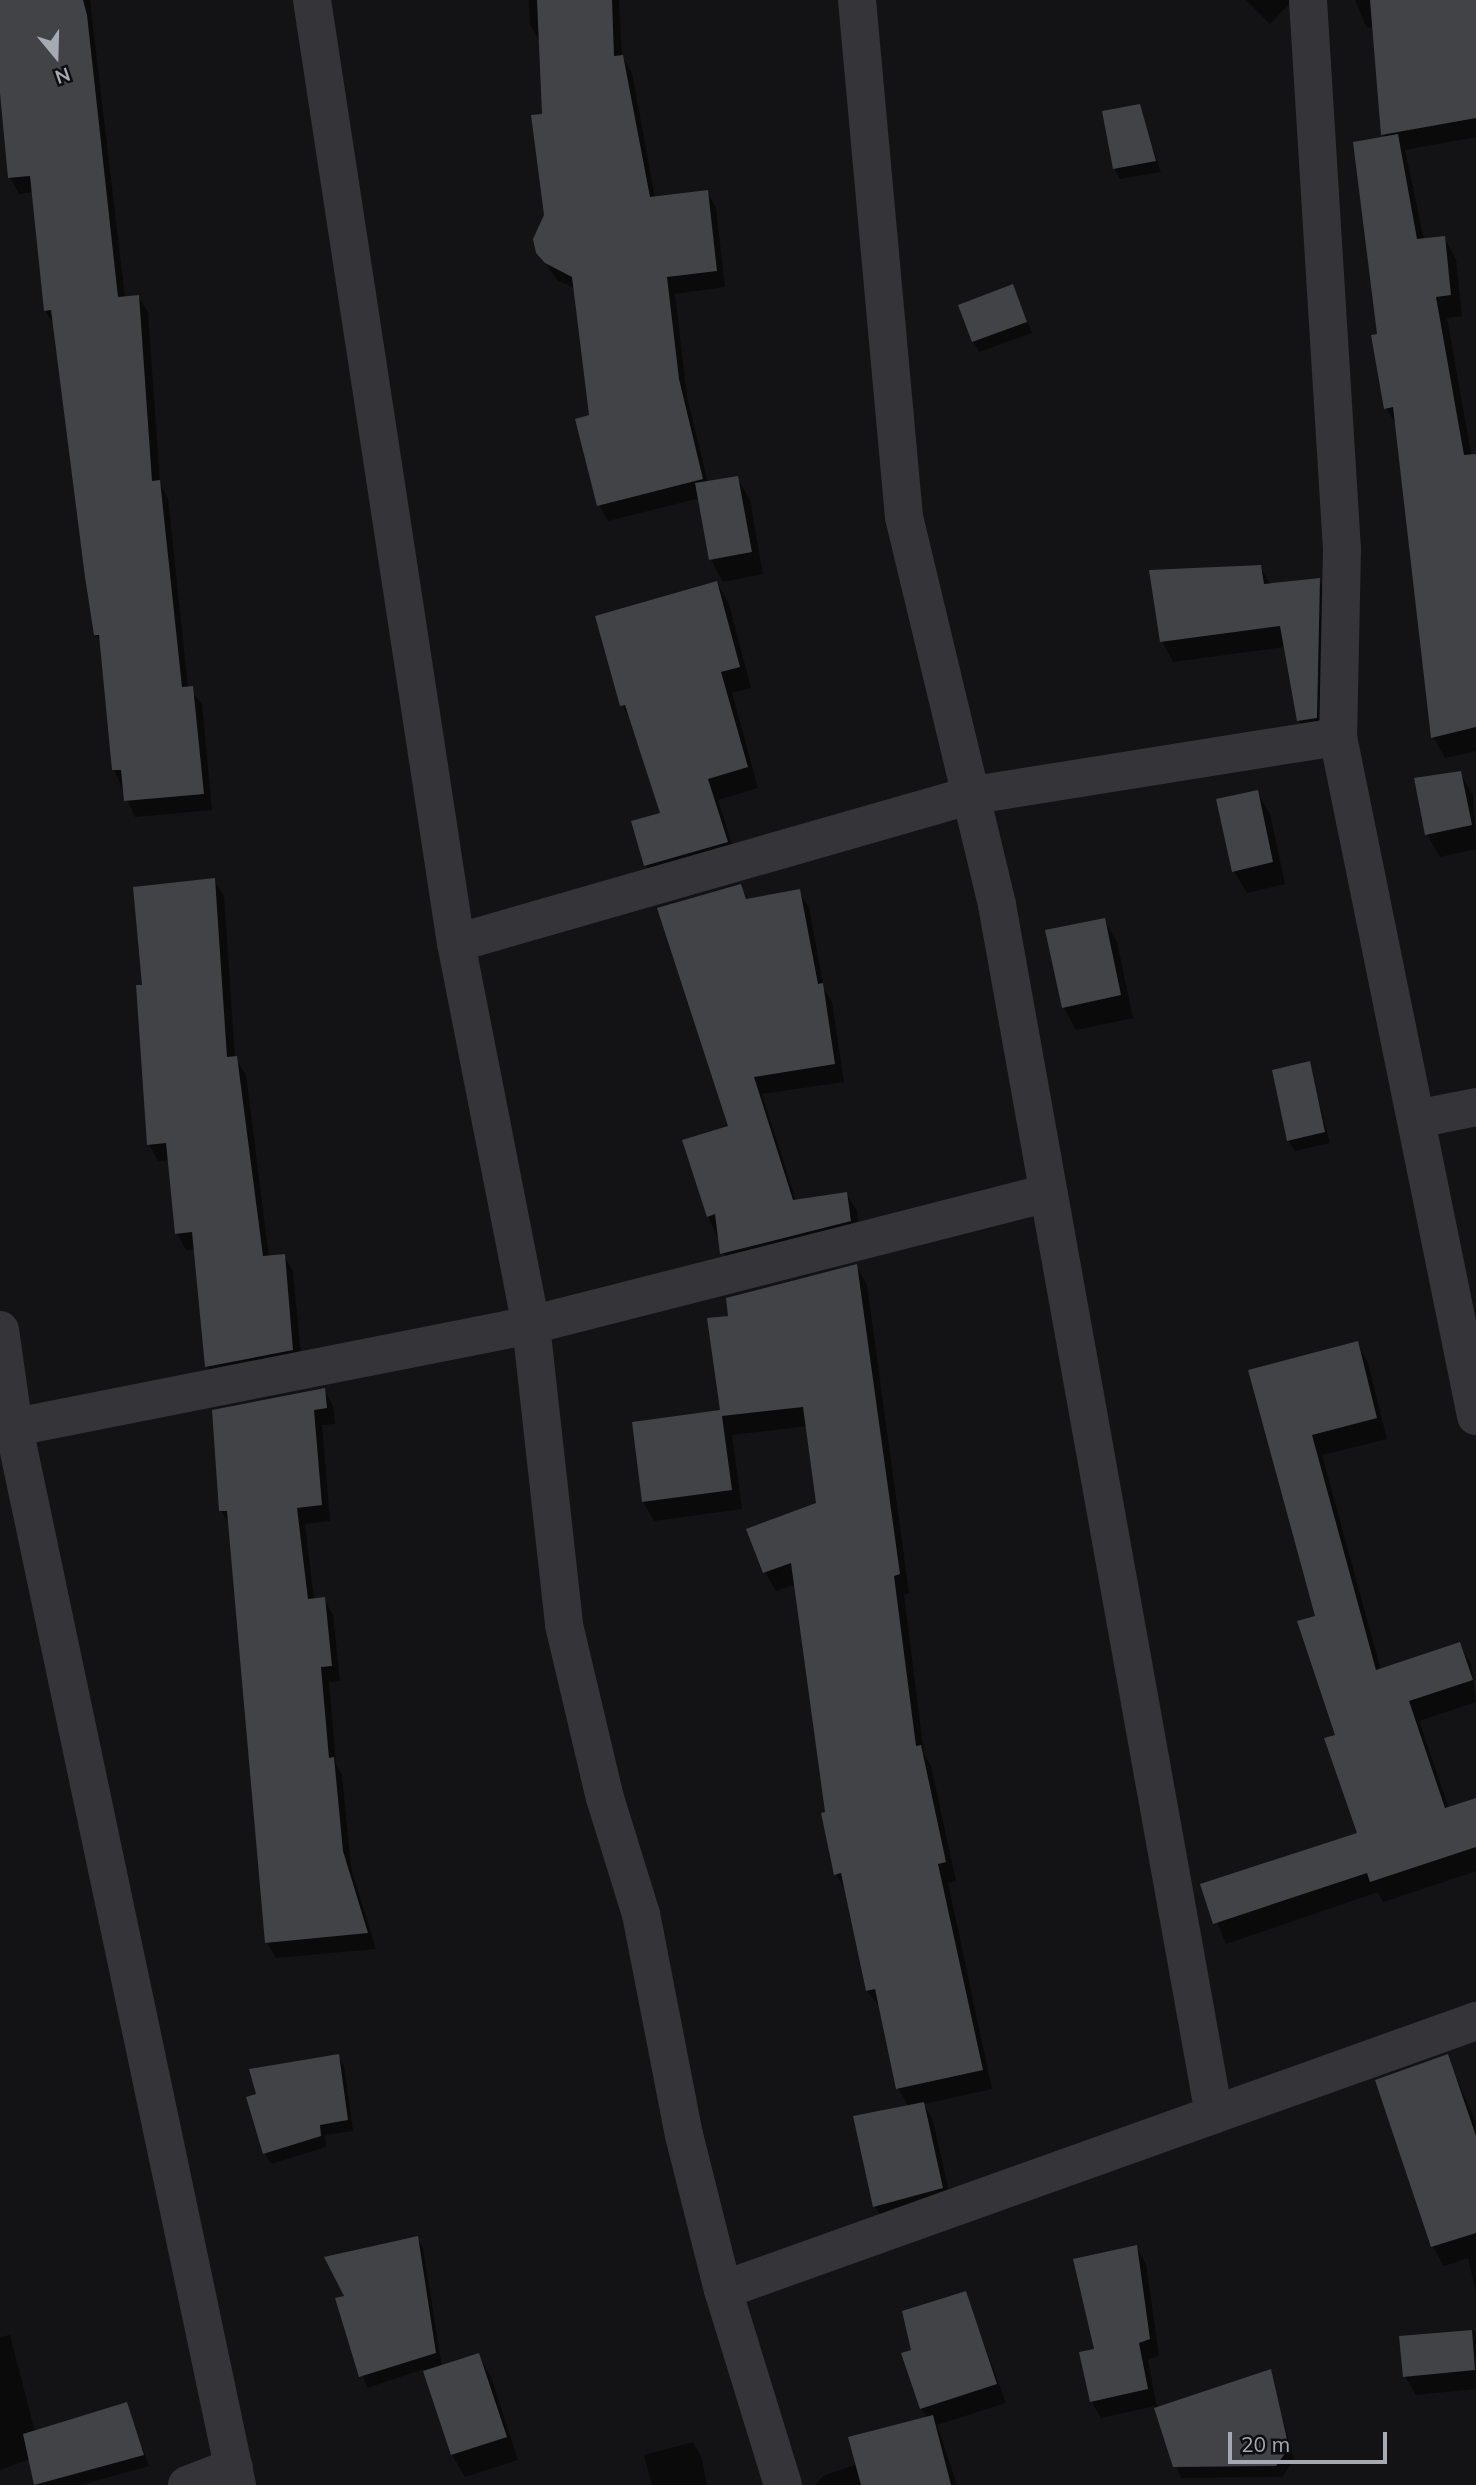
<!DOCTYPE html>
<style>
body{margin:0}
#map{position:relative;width:1476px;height:2485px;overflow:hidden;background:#131315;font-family:Mulish,sans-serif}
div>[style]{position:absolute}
.shadow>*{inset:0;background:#0007}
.building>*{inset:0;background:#424347}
.minor>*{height:38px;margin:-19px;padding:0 19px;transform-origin:19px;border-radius:19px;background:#353539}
span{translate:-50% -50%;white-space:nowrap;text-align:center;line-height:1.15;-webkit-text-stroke:6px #0e0e10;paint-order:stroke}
.north{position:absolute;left:21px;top:21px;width:70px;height:70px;-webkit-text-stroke:5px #0e0e10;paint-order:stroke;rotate:161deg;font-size:19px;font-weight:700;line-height:28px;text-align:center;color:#a6aab3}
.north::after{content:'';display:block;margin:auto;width:24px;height:32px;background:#a6aab3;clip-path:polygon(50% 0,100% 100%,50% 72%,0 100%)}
.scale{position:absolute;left:1228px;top:2432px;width:159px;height:32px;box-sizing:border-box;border:4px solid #a6aab3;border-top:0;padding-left:9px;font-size:21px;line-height:24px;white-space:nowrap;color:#a6aab3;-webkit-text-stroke:5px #0e0e10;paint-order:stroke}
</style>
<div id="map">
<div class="shadow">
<div style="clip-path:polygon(0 0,90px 0,125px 298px,138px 296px,148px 312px,160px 484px,168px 498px,188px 688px,202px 704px,212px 810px,135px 817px,114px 770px,102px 645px,96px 635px,55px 326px,45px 310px,33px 192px,19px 194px,10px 178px,0 90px)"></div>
<div style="clip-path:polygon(529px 0,619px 0,622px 56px,632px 73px,655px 198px,707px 192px,716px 208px,725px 287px,675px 294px,687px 397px,708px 483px,737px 478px,750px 500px,763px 574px,723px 582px,711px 560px,700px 498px,608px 521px,599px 505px,576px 289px,557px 280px,538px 252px,546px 215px,544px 116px,539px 40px,530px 24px)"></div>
<div style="clip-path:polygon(1246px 0,1293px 0,1270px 24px)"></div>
<div style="clip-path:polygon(1355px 0,1411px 0,1476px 60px,1476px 137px,1405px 150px,1424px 240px,1444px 238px,1456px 259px,1462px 316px,1447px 318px,1476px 481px,1476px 751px,1445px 758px,1433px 737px,1397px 426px,1386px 408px,1379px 335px,1385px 139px,1374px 27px,1367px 28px)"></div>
<div style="clip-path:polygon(1139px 106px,1161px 172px,1120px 179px,1114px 168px)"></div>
<div style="clip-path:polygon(1012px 286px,1032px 333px,979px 352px,973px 341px)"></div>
<div style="clip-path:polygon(1260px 567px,1271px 585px,1319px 580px,1330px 600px,1327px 739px,1311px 741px,1299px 721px,1285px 647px,1173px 662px,1162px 641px)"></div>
<div style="clip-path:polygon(717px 583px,729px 604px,751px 688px,732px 693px,758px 788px,718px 800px,738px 863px,658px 886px,646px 865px,633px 823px,662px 814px,634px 726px,622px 705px)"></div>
<div style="clip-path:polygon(1460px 773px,1473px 795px,1476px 849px,1440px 857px,1427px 834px)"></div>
<div style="clip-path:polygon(1257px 792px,1270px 814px,1285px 884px,1247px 893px,1234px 871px)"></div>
<div style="clip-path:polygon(214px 880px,224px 896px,235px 1058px,246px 1075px,269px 1257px,284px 1255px,293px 1272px,302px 1366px,217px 1383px,207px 1367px,195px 1249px,186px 1250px,177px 1233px,169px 1160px,158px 1161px,149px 1144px,144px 986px)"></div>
<div style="clip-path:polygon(740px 886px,748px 900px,799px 891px,809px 908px,824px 989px,832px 1002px,844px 1082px,762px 1094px,796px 1201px,847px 1194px,857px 1211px,860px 1238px,732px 1271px,708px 1216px,730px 1127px)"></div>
<div style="clip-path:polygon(1104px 920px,1117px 942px,1133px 1018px,1076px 1030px,1064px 1008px,1047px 932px)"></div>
<div style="clip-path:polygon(1309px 1063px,1330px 1143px,1295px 1151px,1288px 1140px)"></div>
<div style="clip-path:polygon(856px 1266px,867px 1285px,909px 1593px,904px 1595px,924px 1754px,931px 1766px,956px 1881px,948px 1883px,992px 2089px,924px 2104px,933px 2121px,952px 2205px,885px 2223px,875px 2206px,909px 2107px,898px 2088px,881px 2009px,867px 1991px,847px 1893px,836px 1874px,796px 1584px,776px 1591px,765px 1572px,818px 1504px,808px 1426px,732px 1435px,742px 1509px,654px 1521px,643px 1502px,634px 1424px,722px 1412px,730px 1317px)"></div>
<div style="clip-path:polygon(1357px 1343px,1368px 1363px,1387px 1439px,1322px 1455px,1381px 1670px,1459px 1644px,1471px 1664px,1476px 1702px,1419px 1721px,1449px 1809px,1476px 1799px,1476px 1871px,1383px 1902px,1378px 1892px,1226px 1944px,1202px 1885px,1359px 1834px,1317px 1617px,1251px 1371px)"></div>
<div style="clip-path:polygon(324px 1390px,333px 1406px,335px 1424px,322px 1425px,330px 1521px,305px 1524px,314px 1600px,324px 1599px,333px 1615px,340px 1681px,329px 1682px,336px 1764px,342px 1775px,351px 1868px,376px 1949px,276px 1958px,267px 1943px,230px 1525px,221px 1511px)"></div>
<div style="clip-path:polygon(338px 2056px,344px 2066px,353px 2131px,325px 2135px,326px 2147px,271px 2164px,265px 2153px)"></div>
<div style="clip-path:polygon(1447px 2056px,1476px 2123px,1476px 2292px,1468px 2258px,1444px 2266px,1433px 2247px,1377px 2081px)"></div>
<div style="clip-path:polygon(417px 2238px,423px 2248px,442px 2367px,478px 2355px,491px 2377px,518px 2460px,465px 2477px,452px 2455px,424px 2369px,367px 2388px,338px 2299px,347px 2297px)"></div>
<div style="clip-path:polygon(1136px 2247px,1146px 2264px,1159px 2356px,1148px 2360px,1157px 2408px,1270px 2371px,1294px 2460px,1282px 2477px,1181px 2478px,1155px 2406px,1101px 2418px,1091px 2401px,1096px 2351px)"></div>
<div style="clip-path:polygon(965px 2293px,1006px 2403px,937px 2425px,957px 2485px,815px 2485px,823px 2476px,857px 2464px,927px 2418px,921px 2409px,913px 2351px)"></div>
<div style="clip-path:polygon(1476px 2331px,1476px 2389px,1416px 2395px,1405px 2376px,1401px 2338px)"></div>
<div style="clip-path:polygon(10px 2335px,35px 2432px,126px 2404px,149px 2466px,81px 2485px,36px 2485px,30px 2459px,0 2470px,0 2337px)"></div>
<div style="clip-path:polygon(693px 2442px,702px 2459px,707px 2485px,652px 2485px,644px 2455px)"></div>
</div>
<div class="building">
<div style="clip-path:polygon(0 0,83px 0,87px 15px,118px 297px,139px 295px,152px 481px,160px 480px,182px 687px,193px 686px,204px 794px,124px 801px,121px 770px,112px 770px,99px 635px,94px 635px,85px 577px,51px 310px,44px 311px,30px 176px,8px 178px,0 93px)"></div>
<div style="clip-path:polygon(537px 0,612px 0,614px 56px,623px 55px,650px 197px,708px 190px,717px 271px,667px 277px,679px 379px,703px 479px,597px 506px,575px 419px,589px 415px,572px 277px,545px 263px,536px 253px,533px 239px,544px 215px,531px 115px,542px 114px)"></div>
<div style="clip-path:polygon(1370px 0,1476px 0,1476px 118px,1381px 135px)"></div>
<div style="clip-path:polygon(1140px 104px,1156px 161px,1113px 169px,1102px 111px)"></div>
<div style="clip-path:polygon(1398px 134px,1417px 239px,1445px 236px,1451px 295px,1436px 297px,1464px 455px,1476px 454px,1476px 727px,1431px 738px,1393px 407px,1384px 409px,1371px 335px,1377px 334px,1353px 142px)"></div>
<div style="clip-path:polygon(1013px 284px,1027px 322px,972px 342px,958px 305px)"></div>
<div style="clip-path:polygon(738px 476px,752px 552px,709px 560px,695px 483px)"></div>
<div style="clip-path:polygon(1261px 565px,1264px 584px,1320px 578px,1317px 718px,1297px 721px,1280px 626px,1160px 642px,1149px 570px)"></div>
<div style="clip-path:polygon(717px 581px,740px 667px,721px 672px,748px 767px,708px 779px,728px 842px,644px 866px,631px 821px,660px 813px,625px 705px,620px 706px,595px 616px)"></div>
<div style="clip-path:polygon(1461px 771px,1472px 825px,1425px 835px,1414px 778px)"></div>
<div style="clip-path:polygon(1258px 790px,1273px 862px,1232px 872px,1216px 799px)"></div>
<div style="clip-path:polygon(215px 878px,227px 1057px,237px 1056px,263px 1256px,285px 1254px,293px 1350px,205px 1367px,192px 1232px,175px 1234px,166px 1143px,147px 1145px,136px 985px,142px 985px,133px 887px)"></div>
<div style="clip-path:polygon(741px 884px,746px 899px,800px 889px,818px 984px,823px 983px,835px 1064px,754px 1077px,793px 1200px,847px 1192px,851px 1221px,720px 1254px,715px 1214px,707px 1217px,682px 1140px,728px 1126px,657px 908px)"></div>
<div style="clip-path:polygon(1105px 918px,1121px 995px,1062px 1008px,1045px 930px)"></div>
<div style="clip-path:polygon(1310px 1061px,1325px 1132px,1287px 1141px,1272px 1070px)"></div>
<div style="clip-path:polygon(857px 1264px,900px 1574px,894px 1576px,916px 1746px,921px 1745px,946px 1862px,938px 1864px,983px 2070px,896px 2089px,875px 1989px,866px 1991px,841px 1873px,834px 1875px,821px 1813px,825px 1812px,791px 1563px,763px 1573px,746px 1529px,816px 1503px,803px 1407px,722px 1416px,732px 1490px,642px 1502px,632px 1422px,720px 1410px,707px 1318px,728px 1316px,726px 1298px)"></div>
<div style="clip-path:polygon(1358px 1341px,1377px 1418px,1312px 1435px,1376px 1670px,1460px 1642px,1473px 1680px,1409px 1701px,1445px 1808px,1476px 1798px,1476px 1847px,1370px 1882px,1367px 1873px,1213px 1924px,1200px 1884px,1357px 1833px,1324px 1738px,1335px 1735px,1297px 1621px,1315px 1616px,1248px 1370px)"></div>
<div style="clip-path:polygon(325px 1388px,327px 1408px,314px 1410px,322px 1505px,297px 1508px,308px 1599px,325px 1597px,332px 1666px,321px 1667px,329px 1758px,334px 1757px,343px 1851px,368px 1933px,265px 1943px,227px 1511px,219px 1511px,212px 1410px)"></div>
<div style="clip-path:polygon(339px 2054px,348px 2120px,320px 2125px,321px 2136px,263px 2154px,246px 2097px,256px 2094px,249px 2069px)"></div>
<div style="clip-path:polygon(1448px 2054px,1476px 2136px,1476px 2233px,1431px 2247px,1375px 2080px)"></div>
<div style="clip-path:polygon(924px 2102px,943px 2188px,873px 2207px,853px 2116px)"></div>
<div style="clip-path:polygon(418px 2236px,436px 2353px,359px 2377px,335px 2298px,344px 2296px,324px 2257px)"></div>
<div style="clip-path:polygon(1137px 2245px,1150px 2339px,1139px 2343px,1148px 2389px,1090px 2402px,1079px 2352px,1094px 2349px,1073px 2259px)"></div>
<div style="clip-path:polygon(966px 2291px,997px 2384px,920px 2409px,901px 2353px,911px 2350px,902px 2311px)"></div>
<div style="clip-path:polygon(1472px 2330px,1475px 2370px,1403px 2377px,1399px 2336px)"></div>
<div style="clip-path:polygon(479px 2353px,507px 2437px,451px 2455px,423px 2371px)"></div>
<div style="clip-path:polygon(1271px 2369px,1289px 2448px,1276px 2466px,1173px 2467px,1154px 2408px)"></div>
<div style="clip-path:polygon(127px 2402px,144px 2455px,34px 2485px,23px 2434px)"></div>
<div style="clip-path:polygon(933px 2415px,951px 2485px,861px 2485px,848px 2437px)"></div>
</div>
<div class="minor">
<div style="left:312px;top:0;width:954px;rotate:81.32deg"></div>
<div style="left:456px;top:943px;width:389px;rotate:78.9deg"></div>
<div style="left:531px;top:1325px;width:302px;rotate:83.7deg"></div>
<div style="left:564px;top:1625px;width:178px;rotate:76.7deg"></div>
<div style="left:605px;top:1798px;width:121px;rotate:72.8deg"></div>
<div style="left:641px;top:1914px;width:225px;rotate:79deg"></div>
<div style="left:684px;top:2135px;width:160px;rotate:75.9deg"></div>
<div style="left:723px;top:2290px;width:204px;rotate:72.9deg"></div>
<div style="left:857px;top:0;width:519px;rotate:84.81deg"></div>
<div style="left:904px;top:517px;width:399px;rotate:76.5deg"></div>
<div style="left:997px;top:905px;width:1229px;rotate:79.83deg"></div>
<div style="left:1308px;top:0;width:550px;rotate:86.46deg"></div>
<div style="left:1342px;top:549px;width:188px;rotate:91.2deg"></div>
<div style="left:1338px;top:737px;width:693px;rotate:78.51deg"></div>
<div style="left:456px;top:943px;width:533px;rotate:-16.02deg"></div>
<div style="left:968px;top:796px;width:375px;rotate:-9.1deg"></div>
<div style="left:1416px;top:1119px;width:61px;rotate:-11.3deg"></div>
<div style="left:0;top:1330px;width:99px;rotate:81.9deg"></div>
<div style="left:14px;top:1428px;width:1080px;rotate:78.09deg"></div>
<div style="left:0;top:1430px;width:541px;rotate:-11.19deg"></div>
<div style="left:531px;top:1325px;width:534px;rotate:-14.32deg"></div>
<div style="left:723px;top:2290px;width:800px;rotate:-19.66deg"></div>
<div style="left:187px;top:2485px;width:50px;rotate:-21deg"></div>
</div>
<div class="north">N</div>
<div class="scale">20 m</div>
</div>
